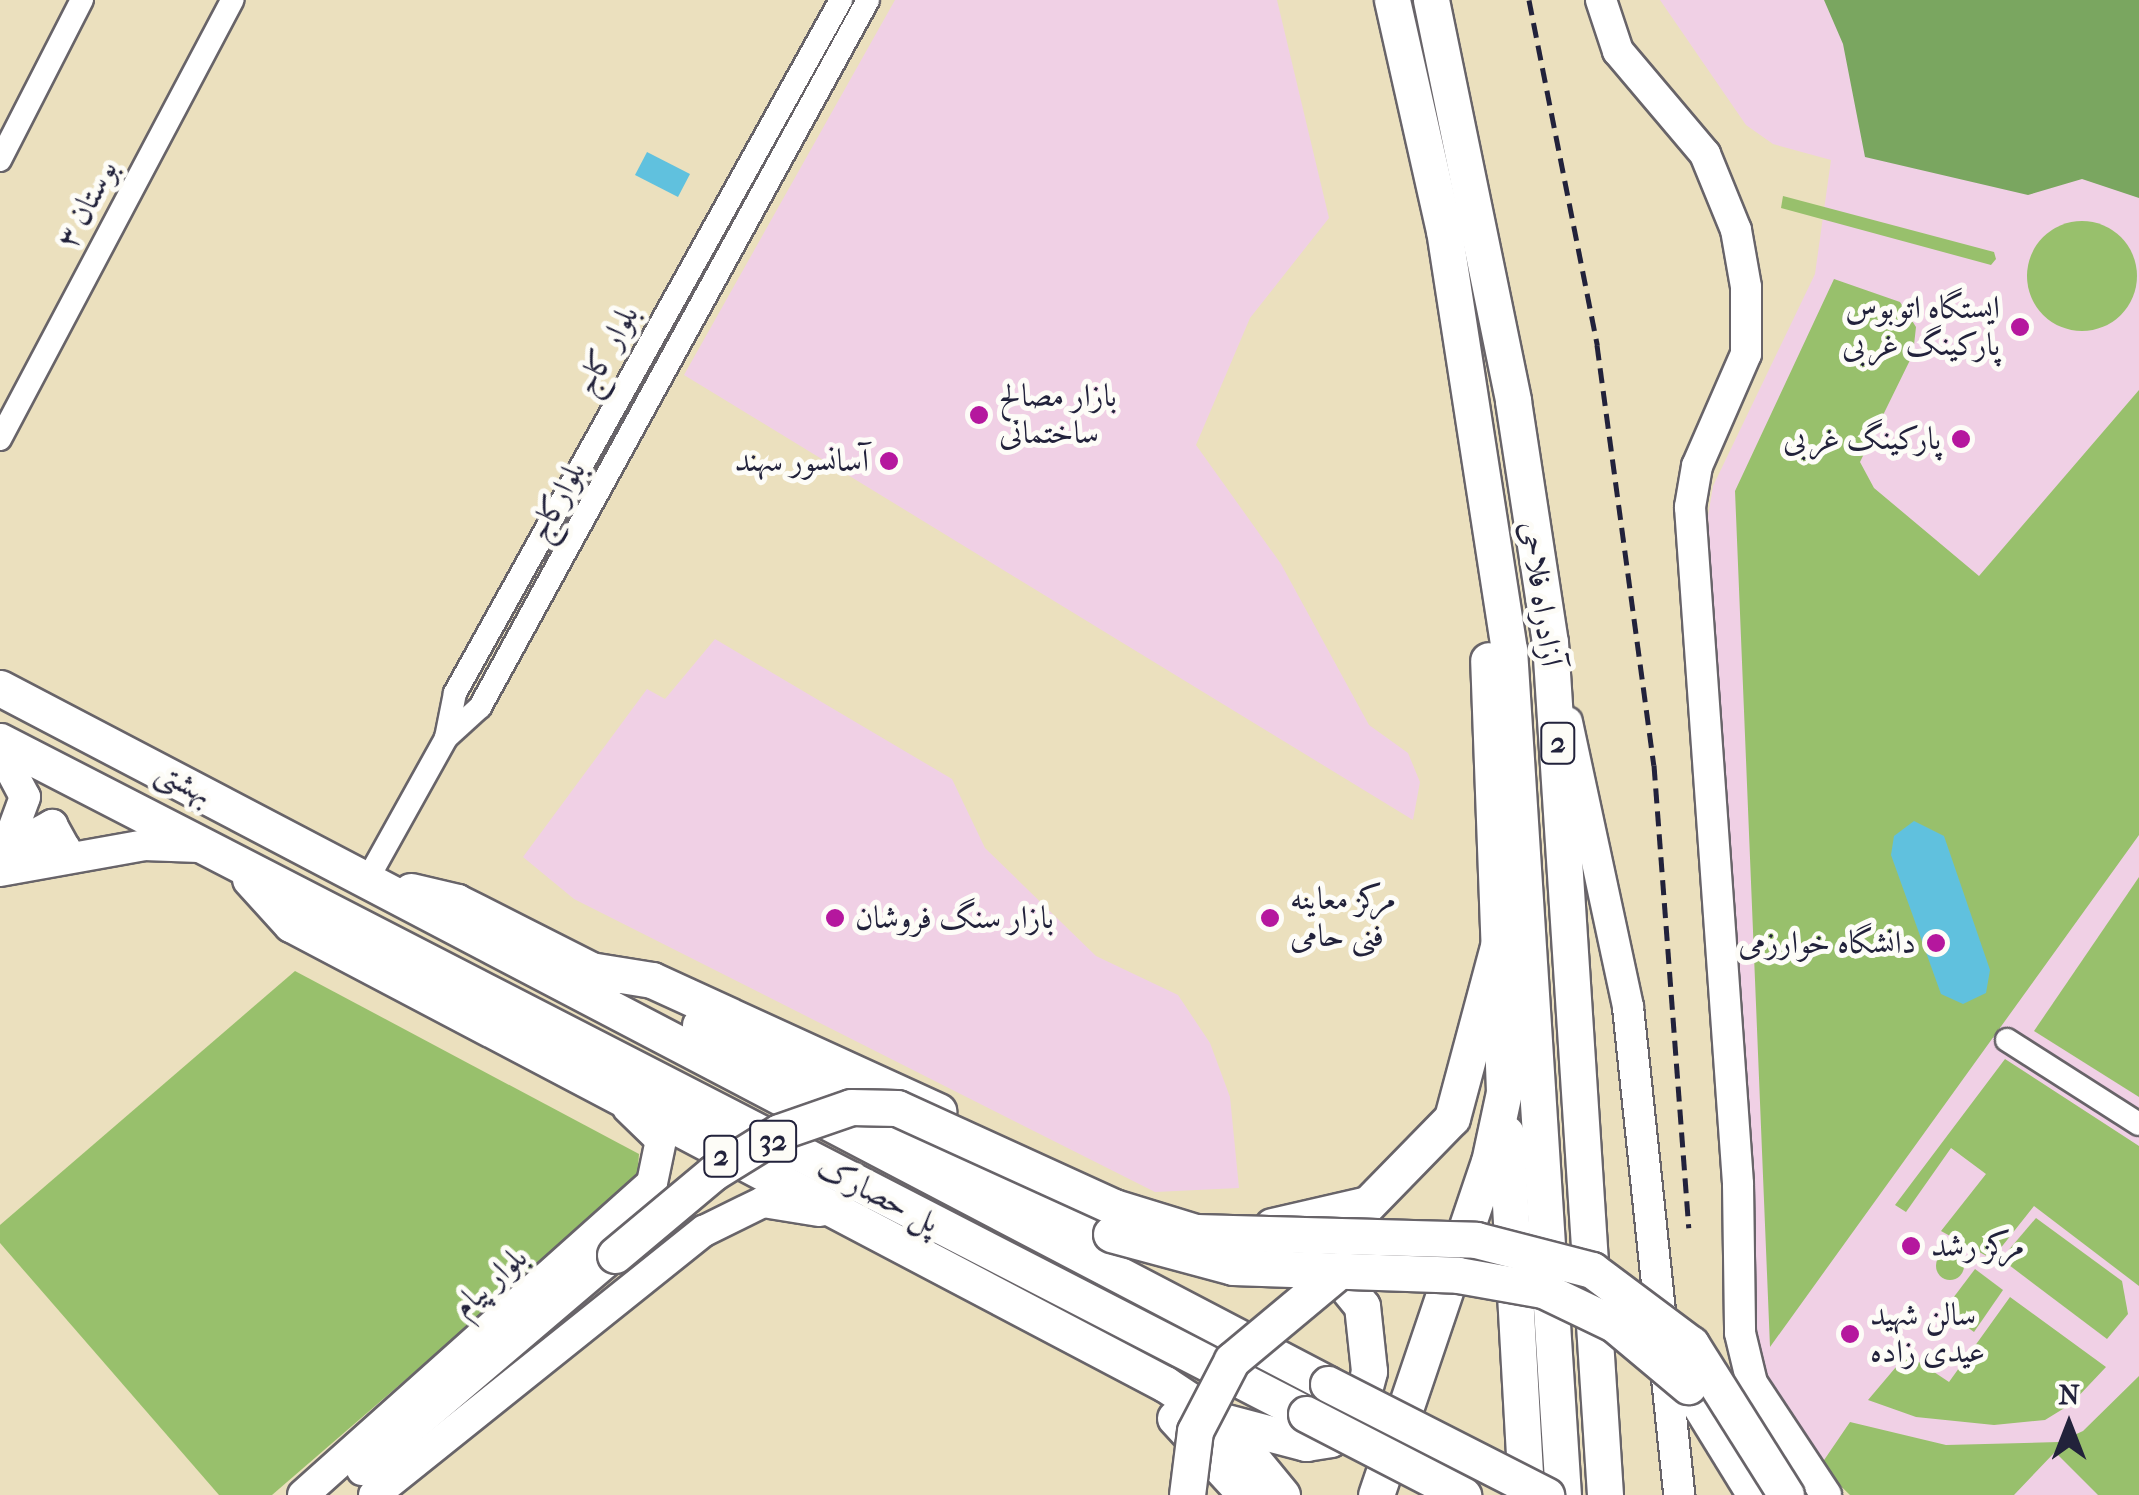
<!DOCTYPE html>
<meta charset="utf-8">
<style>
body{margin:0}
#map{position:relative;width:2139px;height:1495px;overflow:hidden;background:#ebe0be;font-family:"IM FELL French Canon",Amiri,serif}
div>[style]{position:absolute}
.built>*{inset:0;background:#f0d0e5}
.green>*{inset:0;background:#98c06c}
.round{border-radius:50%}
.forest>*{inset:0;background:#7aa660}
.water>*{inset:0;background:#60c1de}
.roads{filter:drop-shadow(2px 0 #686469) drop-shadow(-2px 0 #686469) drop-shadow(0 2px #686469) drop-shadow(0 -2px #686469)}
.minor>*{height:22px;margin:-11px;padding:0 11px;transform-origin:11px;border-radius:11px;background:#fff}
.major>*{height:30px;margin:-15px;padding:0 15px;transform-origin:15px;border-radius:15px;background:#fff}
.highway>*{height:35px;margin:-17.5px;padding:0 17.5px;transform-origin:17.5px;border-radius:17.5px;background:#fff}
.rail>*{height:5px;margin-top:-2.5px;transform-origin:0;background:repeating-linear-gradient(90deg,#22223b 0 15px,transparent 0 23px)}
.bridges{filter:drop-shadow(2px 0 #686469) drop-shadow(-2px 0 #686469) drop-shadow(0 2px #686469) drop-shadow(0 -2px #686469)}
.highway-bridge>*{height:35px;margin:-17.5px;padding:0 17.5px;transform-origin:17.5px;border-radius:17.5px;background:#fff}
.dots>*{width:28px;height:28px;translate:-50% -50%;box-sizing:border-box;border:5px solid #fdfcf7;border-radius:50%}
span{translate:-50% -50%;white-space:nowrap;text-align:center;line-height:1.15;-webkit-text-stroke:10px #fdfcf7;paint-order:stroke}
.shield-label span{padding:2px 8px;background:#fdfcf7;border:2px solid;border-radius:8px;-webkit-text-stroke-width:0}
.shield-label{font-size:30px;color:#22223b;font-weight:700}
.street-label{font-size:32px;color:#22223b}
.poi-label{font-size:32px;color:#22223b}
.right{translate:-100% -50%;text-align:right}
.left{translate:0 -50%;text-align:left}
.north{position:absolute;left:2019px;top:1375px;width:100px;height:100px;-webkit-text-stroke:8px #fdfcf7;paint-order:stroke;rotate:0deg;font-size:28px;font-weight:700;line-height:40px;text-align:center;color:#22223b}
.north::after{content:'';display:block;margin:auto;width:35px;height:45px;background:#22223b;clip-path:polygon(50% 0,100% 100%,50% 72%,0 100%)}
</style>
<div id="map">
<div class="built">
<div style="clip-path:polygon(895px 0,1277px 0,1329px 218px,1250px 318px,1196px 445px,1281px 564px,1369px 725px,1408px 753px,1420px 782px,1413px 820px,684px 375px)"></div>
<div style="clip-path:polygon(1660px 0,2139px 0,2139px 1495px,1850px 1495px,1757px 1370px,1708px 516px,1713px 486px,1815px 274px,1831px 160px,1773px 144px,1746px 125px)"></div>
<div style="clip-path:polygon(715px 639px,952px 779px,985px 848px,1096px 956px,1178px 995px,1210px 1043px,1230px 1097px,1239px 1188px,1155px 1192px,574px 899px,523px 857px,647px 689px,665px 699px)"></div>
</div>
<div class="green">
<div style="clip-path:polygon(1783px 196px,1994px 252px,1996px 259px,1991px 265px,1781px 208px)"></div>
<div class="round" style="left:2027px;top:221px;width:110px;height:110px"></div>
<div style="clip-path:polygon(1834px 279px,1900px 302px,1916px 327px,1913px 354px,1860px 462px,1874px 488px,1979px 576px,2139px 390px,2139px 835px,1770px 1347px,1735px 491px)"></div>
<div style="clip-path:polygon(2139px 877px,2139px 1097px,2034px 1031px)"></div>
<div style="clip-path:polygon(295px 971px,639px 1154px,637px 1180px,272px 1495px,219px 1495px,0 1243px,0 1225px)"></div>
<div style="clip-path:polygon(2005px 1059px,2139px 1146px,2139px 1286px,2034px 1206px,1992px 1259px,1941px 1231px,1986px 1174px,1951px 1148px,1906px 1212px,1895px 1205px)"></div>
<div style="clip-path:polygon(2036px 1218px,2122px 1281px,2128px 1314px,2107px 1339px,2001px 1259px)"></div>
<div class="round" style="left:1936px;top:1252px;width:28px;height:28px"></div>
<div style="clip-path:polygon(1975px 1269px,2003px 1290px,1974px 1332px,1944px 1310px)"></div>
<div style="clip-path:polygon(2010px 1297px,2106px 1367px,2071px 1404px,2045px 1420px,1994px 1425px,1916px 1417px,1868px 1400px,1907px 1354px,1949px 1382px)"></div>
<div style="clip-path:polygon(2139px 1376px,2139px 1495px,2098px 1495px,2055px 1452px,2014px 1495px,1850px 1495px,1820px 1466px,1850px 1422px,1946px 1445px,2059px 1442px,2083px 1431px)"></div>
</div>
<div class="forest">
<div style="clip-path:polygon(1824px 0,2139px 0,2139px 198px,2082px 179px,2028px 195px,1865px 157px,1843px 44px)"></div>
</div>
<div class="water">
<div style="clip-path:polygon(647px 152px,690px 174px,678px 197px,635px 175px)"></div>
<div style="clip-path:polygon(1914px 821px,1944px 836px,1990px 970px,1986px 993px,1963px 1004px,1941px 994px,1891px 855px,1894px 836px)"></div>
</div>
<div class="roads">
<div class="minor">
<div style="left:0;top:160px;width:180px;rotate:-62.9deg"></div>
<div style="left:0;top:439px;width:497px;rotate:-62.1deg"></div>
<div style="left:446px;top:738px;width:46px;rotate:-78.7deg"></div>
<div style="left:455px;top:693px;width:793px;rotate:-60.88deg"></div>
<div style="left:366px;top:882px;width:165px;rotate:-60.9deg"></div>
<div style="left:446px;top:738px;width:46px;rotate:-42.4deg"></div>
<div style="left:480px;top:707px;width:806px;rotate:-61.24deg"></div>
<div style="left:2007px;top:1040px;width:156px;rotate:32.5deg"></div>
</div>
<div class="major">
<div style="left:1601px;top:0;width:54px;rotate:71.6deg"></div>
<div style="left:1618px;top:51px;width:135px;rotate:49.8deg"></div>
<div style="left:1705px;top:154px;width:82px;rotate:67.8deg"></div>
<div style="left:1736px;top:230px;width:58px;rotate:80deg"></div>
<div style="left:1746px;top:287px;width:67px;rotate:90deg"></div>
<div style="left:1746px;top:354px;width:122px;rotate:113.6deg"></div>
<div style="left:1697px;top:466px;width:42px;rotate:99.7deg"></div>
<div style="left:1690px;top:507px;width:679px;rotate:85.94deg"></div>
<div style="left:1738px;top:1184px;width:149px;rotate:89.2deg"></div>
<div style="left:1740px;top:1333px;width:51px;rotate:76.5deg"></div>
<div style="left:1752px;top:1383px;width:134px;rotate:56.5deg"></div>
<div style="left:1567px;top:722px;width:291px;rotate:77.9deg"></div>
<div style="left:1628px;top:1007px;width:491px;rotate:84deg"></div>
<div style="left:0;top:750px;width:53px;rotate:62deg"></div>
<div style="left:25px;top:797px;width:58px;rotate:110.3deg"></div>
<div style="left:0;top:854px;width:60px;rotate:-29.1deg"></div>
<div style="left:52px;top:825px;width:26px;rotate:61deg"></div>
<div style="left:65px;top:848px;width:25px;rotate:146deg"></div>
<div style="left:0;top:871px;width:146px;rotate:-10.2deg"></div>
<div style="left:144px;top:845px;width:55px;rotate:2.1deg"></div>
<div style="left:362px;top:1470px;width:332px;rotate:-40.4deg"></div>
<div style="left:303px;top:1495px;width:468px;rotate:-41.8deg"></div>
<div style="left:652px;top:1183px;width:44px;rotate:-78.2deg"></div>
<div style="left:661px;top:1140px;width:46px;rotate:-135.9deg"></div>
<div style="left:374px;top:1495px;width:423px;rotate:-38.7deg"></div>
<div style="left:704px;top:1231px;width:66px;rotate:-26.2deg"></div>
<div style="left:763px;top:1202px;width:58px;rotate:9deg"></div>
</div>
<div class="highway">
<div style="left:1392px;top:0;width:236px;rotate:77.3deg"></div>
<div style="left:1444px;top:230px;width:424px;rotate:81.2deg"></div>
<div style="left:1509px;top:649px;width:848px;rotate:86.35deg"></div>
<div style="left:1431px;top:0;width:409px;rotate:78.4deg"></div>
<div style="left:1513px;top:401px;width:244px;rotate:81.3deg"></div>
<div style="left:1550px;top:642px;width:855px;rotate:86.31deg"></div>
<div style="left:0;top:688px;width:1499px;rotate:27.66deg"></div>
<div style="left:0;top:741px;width:1469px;rotate:27.26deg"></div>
<div style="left:250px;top:879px;width:61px;rotate:47.7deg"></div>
<div style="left:291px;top:924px;width:988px;rotate:27.76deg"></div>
<div style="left:1165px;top:1384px;width:67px;rotate:33.5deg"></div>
<div style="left:1221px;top:1421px;width:96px;rotate:50.5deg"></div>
<div style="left:411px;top:891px;width:47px;rotate:13.4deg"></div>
<div style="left:457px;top:902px;width:170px;rotate:26.9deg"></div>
<div style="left:590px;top:970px;width:63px;rotate:9.2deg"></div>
<div style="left:652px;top:980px;width:315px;rotate:24.6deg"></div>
<div style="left:700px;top:1025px;width:461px;rotate:27deg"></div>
<div style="left:1506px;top:1133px;width:363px;rotate:86.8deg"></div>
<div style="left:1272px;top:1226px;width:98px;rotate:-12.9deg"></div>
<div style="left:1368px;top:1204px;width:120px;rotate:-45.7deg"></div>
<div style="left:1452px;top:1118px;width:189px;rotate:-75deg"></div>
<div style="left:1688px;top:1386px;width:128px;rotate:58.4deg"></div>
<div style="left:1175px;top:1418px;width:105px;rotate:47.3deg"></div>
<div style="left:1222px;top:1421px;width:87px;rotate:14.7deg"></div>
<div style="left:1306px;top:1443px;width:24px;rotate:-9deg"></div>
<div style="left:1330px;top:1439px;width:42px;rotate:-46deg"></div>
<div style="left:1359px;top:1409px;width:39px;rotate:-75deg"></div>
<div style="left:1369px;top:1371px;width:65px;rotate:-96.1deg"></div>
<div style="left:1362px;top:1306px;width:63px;rotate:-129.2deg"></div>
<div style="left:1376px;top:1495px;width:352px;rotate:-71.3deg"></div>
<div style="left:1489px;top:1162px;width:72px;rotate:-77.9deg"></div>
<div style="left:1504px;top:1092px;width:432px;rotate:-92.1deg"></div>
</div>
</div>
<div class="rail">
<div style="left:1529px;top:0;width:352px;rotate:78.8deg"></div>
<div style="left:1597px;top:345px;width:424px;rotate:82.3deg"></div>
<div style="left:1654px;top:765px;width:464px;rotate:85.7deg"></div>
</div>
<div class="bridges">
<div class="highway-bridge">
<div style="left:1111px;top:1234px;width:126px;rotate:15.1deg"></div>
<div style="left:1233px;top:1267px;width:225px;rotate:2deg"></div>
<div style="left:1458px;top:1275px;width:86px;rotate:10deg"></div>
<div style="left:1543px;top:1290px;width:79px;rotate:25.6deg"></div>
<div style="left:1614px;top:1324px;width:97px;rotate:40deg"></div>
<div style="left:615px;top:1255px;width:128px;rotate:-39.9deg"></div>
<div style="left:713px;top:1173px;width:78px;rotate:-31.8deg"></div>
<div style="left:779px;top:1132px;width:76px;rotate:-19.1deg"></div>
<div style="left:851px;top:1107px;width:46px;rotate:1.2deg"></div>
<div style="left:897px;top:1108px;width:239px;rotate:24.5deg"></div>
<div style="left:1114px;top:1207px;width:86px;rotate:17deg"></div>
<div style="left:1196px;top:1232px;width:280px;rotate:1.6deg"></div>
<div style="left:1476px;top:1240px;width:120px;rotate:14.5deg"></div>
<div style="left:1592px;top:1270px;width:124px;rotate:36.8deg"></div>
<div style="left:1691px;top:1344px;width:178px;rotate:57.8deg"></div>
<div style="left:1328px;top:1384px;width:245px;rotate:27deg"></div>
<div style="left:1306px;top:1414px;width:177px;rotate:27.3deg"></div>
<div style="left:1187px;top:1495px;width:64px;rotate:-82.9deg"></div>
<div style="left:1195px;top:1431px;width:80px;rotate:-62.5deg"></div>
<div style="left:1232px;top:1360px;width:141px;rotate:-39.8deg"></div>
</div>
</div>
<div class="dots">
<div style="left:2020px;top:327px;background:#b5179e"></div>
<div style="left:979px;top:415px;background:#b5179e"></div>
<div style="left:1961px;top:439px;background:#b5179e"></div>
<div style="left:889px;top:461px;background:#b5179e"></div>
<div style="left:835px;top:918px;background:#b5179e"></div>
<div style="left:1270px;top:918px;background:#b5179e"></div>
<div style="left:1936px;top:943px;background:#b5179e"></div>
<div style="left:1911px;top:1246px;background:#b5179e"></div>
<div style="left:1850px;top:1334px;background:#b5179e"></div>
</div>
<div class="shield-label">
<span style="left:1558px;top:743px">2</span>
<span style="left:773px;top:1141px">32</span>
<span style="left:721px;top:1156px">2</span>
</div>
<div class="street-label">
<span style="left:87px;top:204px;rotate:-62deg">بوستان ۳</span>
<span style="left:607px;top:350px;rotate:-61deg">بلوار کاج</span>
<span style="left:557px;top:501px;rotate:-61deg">بلوارکاج</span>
<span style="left:1541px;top:594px;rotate:82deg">آزادراه فلاحی</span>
<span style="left:184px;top:783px;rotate:28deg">بهشتی</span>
<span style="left:878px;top:1195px;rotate:27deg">پل حصارک</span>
<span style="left:490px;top:1282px;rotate:-42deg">بلوار پیام</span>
</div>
<div class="poi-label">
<span class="right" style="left:2000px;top:327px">ایستگاه اتوبوس<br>پارکینگ غربی</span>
<span class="left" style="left:999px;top:415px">بازار مصالح<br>ساختمانی</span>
<span class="right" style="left:1941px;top:439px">پارکینگ غربی</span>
<span class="right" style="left:869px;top:461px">آسانسور سهند</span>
<span class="left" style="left:1290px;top:918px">مرکز معاینه<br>فنی حامی</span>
<span class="left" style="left:855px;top:918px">بازار سنگ فروشان</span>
<span class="right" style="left:1916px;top:943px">دانشگاه خوارزمی</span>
<span class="left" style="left:1931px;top:1246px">مرکز رشد</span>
<span class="left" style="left:1870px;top:1334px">سالن شهید<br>عیدی زاده</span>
</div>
<div class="north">N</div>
</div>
